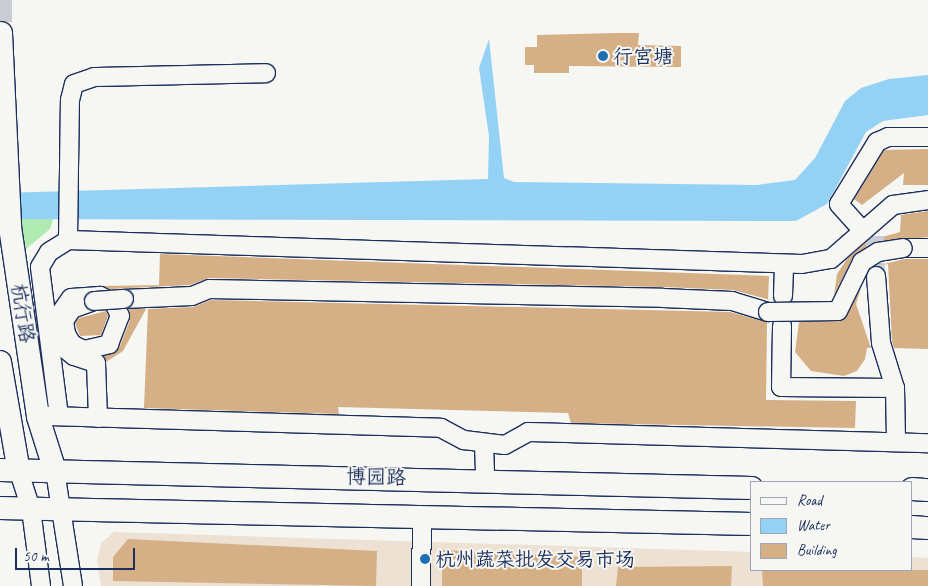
<!DOCTYPE html>
<meta charset="utf-8">
<style>
body{margin:0}
#map{position:relative;width:928px;height:586px;overflow:hidden;background:#f6f6f2;font-family:Caveat,"LXGW WenKai TC",sans-serif}
div>[style]{position:absolute}
.built>*{inset:0;background:#ece1d2}
.green>*{inset:0;background:#afebb0}
.water>*{inset:0;background:#93d2f4}
.building>*{inset:0;background:#d5af86}
.minor-tunnel>*{height:18px;margin-top:-9px;transform-origin:0;background:repeating-linear-gradient(90deg,#caced4 0 18px,transparent 0 27px)}
.major-tunnel>*{height:22px;margin-top:-11px;transform-origin:0;background:repeating-linear-gradient(90deg,#caced4 0 22px,transparent 0 33px)}
.roads{filter:drop-shadow(1px 0 #1b2f5e) drop-shadow(-1px 0 #1b2f5e) drop-shadow(0 1px #1b2f5e) drop-shadow(0 -1px #1b2f5e)}
.minor>*{height:18px;margin:-9px;padding:0 9px;transform-origin:9px;border-radius:9px;background:#f6f6f2}
.major>*{height:22px;margin:-11px;padding:0 11px;transform-origin:11px;border-radius:11px;background:#f6f6f2}
.bridges{filter:drop-shadow(1px 0 #1b2f5e) drop-shadow(-1px 0 #1b2f5e) drop-shadow(0 1px #1b2f5e) drop-shadow(0 -1px #1b2f5e)}
.minor-bridge>*{height:18px;margin:-9px;padding:0 9px;transform-origin:9px;border-radius:9px;background:#f6f6f2}
.dots>*{width:14px;height:14px;translate:-50% -50%;box-sizing:border-box;border:2px solid #f6f6f2;border-radius:50%}
span{translate:-50% -50%;white-space:nowrap;text-align:center;line-height:1.15;-webkit-text-stroke:4px #f6f6f2;paint-order:stroke}
.poi-label{font-size:20px;color:#1b2f5e}
.left{translate:0 -50%;text-align:left}
.street-label{font-size:20px;color:#1b2f5e}
.legend{position:absolute;left:750px;top:481px;width:162px;height:90px;box-sizing:border-box;background:#f6f6f2;border:1px solid #9ea6b7;margin:0;padding:6px 9px;list-style:none;font-size:15px;color:#1b2f5e}
.legend li{display:flex;align-items:center;gap:10px;height:25px}
.legend b{width:25px;border:1px solid #9ea6b7}
.scale{position:absolute;left:15px;top:548px;width:120px;height:22px;box-sizing:border-box;border:2px solid #1b2f5e;border-top:0;padding-left:6px;font-size:15px;line-height:18px;white-space:nowrap;color:#1b2f5e;-webkit-text-stroke:4px #f6f6f2;paint-order:stroke}
</style>
<div id="map">
<div class="built">
<div style="clip-path:polygon(114px 532px,752px 552px,752px 570px,912px 570px,912px 557px,928px 558px,928px 586px,101px 586px,97px 561px,101px 543px)"></div>
</div>
<div class="green">
<div style="clip-path:polygon(0 219px,53px 219px,50px 229px,20px 254px,0 248px)"></div>
</div>
<div class="water">
<div style="clip-path:polygon(489px 39px,504px 178px,514px 182px,757px 185px,795px 180px,815px 158px,845px 101px,861px 88px,889px 79px,928px 75px,928px 115px,883px 121px,866px 132px,827px 204px,796px 221px,0 219px,0 193px,488px 179px,489px 136px,479px 68px)"></div>
</div>
<div class="building">
<div style="clip-path:polygon(616px 33px,639px 33px,638px 45px,681px 46px,681px 67px,569px 66px,569px 73px,534px 73px,534px 65px,525px 65px,525px 47px,537px 47px,537px 35px)"></div>
<div style="clip-path:polygon(928px 149px,928px 185px,903px 185px,904px 173px,862px 205px,854px 199px,884px 150px)"></div>
<div style="clip-path:polygon(928px 211px,928px 237px,872px 243px,853px 257px,834px 295px,837px 274px,847px 259px,868px 241px,900px 232px,901px 215px)"></div>
<div style="clip-path:polygon(160px 254px,769px 276px,768px 299px,774px 301px,733px 290px,663px 287px,209px 278px,190px 285px,110px 289px,102px 286px,159px 285px)"></div>
<div style="clip-path:polygon(904px 259px,928px 259px,928px 349px,894px 348px,892px 341px,888px 264px,876px 266px)"></div>
<div style="clip-path:polygon(861px 288px,856px 304px,871px 348px,867px 348px,865px 359px,857px 371px,844px 376px,811px 371px,795px 352px,799px 322px,843px 320px)"></div>
<div style="clip-path:polygon(211px 300px,730px 312px,767px 322px,766px 400px,856px 401px,855px 428px,571px 423px,568px 413px,338px 407px,339px 414px,144px 408px,148px 309px,193px 307px)"></div>
<div style="clip-path:polygon(129px 309px,146px 309px,123px 351px,106px 362px,104px 356px,119px 348px,130px 320px)"></div>
<div style="clip-path:polygon(106px 311px,108px 316px,101px 335px,80px 336px,75px 323px,79px 318px)"></div>
<div style="clip-path:polygon(128px 539px,377px 551px,376px 586px,113px 581px,113px 557px)"></div>
<div style="clip-path:polygon(442px 550px,582px 557px,582px 586px,442px 586px)"></div>
<div style="clip-path:polygon(732px 566px,731px 586px,616px 586px,618px 567px)"></div>
<div style="clip-path:polygon(762px 570px,928px 570px,928px 586px,763px 586px)"></div>
</div>
<div class="minor-tunnel">
<div style="left:875px;top:236px;width:40px;rotate:88.6deg"></div>
</div>
<div class="major-tunnel">
<div style="left:1px;top:0;width:33px;rotate:90deg"></div>
</div>
<div class="roads">
<div class="minor">
<div style="left:863px;top:231px;width:36px;rotate:-132deg"></div>
<div style="left:839px;top:204px;width:73px;rotate:-58.5deg"></div>
<div style="left:877px;top:142px;width:12px;rotate:-24deg"></div>
<div style="left:888px;top:137px;width:40px"></div>
<div style="left:68px;top:240px;width:140px;rotate:-89.2deg"></div>
<div style="left:70px;top:100px;width:16px;rotate:-76deg"></div>
<div style="left:74px;top:84px;width:21px;rotate:-19deg"></div>
<div style="left:94px;top:77px;width:172px;rotate:-1.3deg"></div>
<div style="left:903px;top:248px;width:25px"></div>
<div style="left:876px;top:276px;width:67px;rotate:85.7deg"></div>
<div style="left:881px;top:343px;width:47px;rotate:72.7deg"></div>
<div style="left:895px;top:388px;width:53px;rotate:88.9deg"></div>
<div style="left:783px;top:296px;width:32px;rotate:-88deg"></div>
<div style="left:124px;top:299px;width:68px;rotate:-2.5deg"></div>
<div style="left:192px;top:296px;width:18px;rotate:-22deg"></div>
<div style="left:209px;top:289px;width:454px;rotate:1.1deg"></div>
<div style="left:663px;top:298px;width:69px;rotate:2.5deg"></div>
<div style="left:732px;top:301px;width:38px;rotate:17deg"></div>
<div style="left:94px;top:301px;width:23px;rotate:160deg"></div>
<div style="left:72px;top:309px;width:14px;rotate:124deg"></div>
<div style="left:64px;top:321px;width:13px;rotate:81deg"></div>
<div style="left:66px;top:334px;width:12px;rotate:59deg"></div>
<div style="left:72px;top:344px;width:13px;rotate:27deg"></div>
<div style="left:84px;top:350px;width:26px;rotate:-13deg"></div>
<div style="left:109px;top:344px;width:30px;rotate:-69deg"></div>
<div style="left:120px;top:316px;width:14px;rotate:-115deg"></div>
<div style="left:114px;top:303px;width:16px;rotate:-153deg"></div>
<div style="left:100px;top:296px;width:29px;rotate:176deg"></div>
<div style="left:71px;top:298px;width:24px;rotate:125deg"></div>
<div style="left:57px;top:318px;width:13px;rotate:90deg"></div>
<div style="left:57px;top:331px;width:13px;rotate:81deg"></div>
<div style="left:59px;top:344px;width:19px;rotate:39deg"></div>
<div style="left:74px;top:356px;width:23px;rotate:18deg"></div>
<div style="left:96px;top:363px;width:55px;rotate:87.9deg"></div>
<div style="left:782px;top:326px;width:61px;rotate:90.9deg"></div>
<div style="left:781px;top:387px;width:114px;rotate:0.5deg"></div>
<div style="left:48px;top:416px;width:393px;rotate:1.7deg"></div>
<div style="left:441px;top:428px;width:26px;rotate:28deg"></div>
<div style="left:464px;top:440px;width:41px;rotate:7deg"></div>
<div style="left:505px;top:445px;width:26px;rotate:-29deg"></div>
<div style="left:528px;top:432px;width:400px;rotate:1.6deg"></div>
<div style="left:59px;top:416px;width:150px;rotate:-97.3deg"></div>
<div style="left:40px;top:267px;width:17px;rotate:-59deg"></div>
<div style="left:49px;top:252px;width:22px;rotate:-32deg"></div>
<div style="left:68px;top:240px;width:734px;rotate:1.87deg"></div>
<div style="left:802px;top:264px;width:29px;rotate:-10deg"></div>
<div style="left:831px;top:259px;width:82px;rotate:-41.1deg"></div>
<div style="left:893px;top:205px;width:35px;rotate:-8deg"></div>
<div style="left:484px;top:444px;width:35px;rotate:88deg"></div>
<div style="left:55px;top:471px;width:116px;rotate:81.1deg"></div>
<div style="left:19px;top:472px;width:39px;rotate:72deg"></div>
<div style="left:31px;top:509px;width:78px;rotate:82.6deg"></div>
<div style="left:421px;top:586px;width:68px;rotate:-89.2deg"></div>
</div>
<div class="major">
<div style="left:1px;top:33px;width:194px;rotate:87.3deg"></div>
<div style="left:10px;top:227px;width:192px;rotate:81.6deg"></div>
<div style="left:38px;top:417px;width:57px;rotate:72.5deg"></div>
<div style="left:0;top:362px;width:112px;rotate:80.2deg"></div>
<div style="left:0;top:470px;width:752px;rotate:1.37deg"></div>
<div style="left:912px;top:489px;width:16px;rotate:4deg"></div>
<div style="left:0;top:508px;width:752px;rotate:1.22deg"></div>
<div style="left:912px;top:527px;width:16px;rotate:4deg"></div>
</div>
</div>
<div class="bridges">
<div class="minor-bridge">
<div style="left:94px;top:301px;width:30px;rotate:-4deg"></div>
<div style="left:768px;top:312px;width:70px;rotate:-0.8deg"></div>
<div style="left:838px;top:311px;width:55px;rotate:-63.9deg"></div>
<div style="left:862px;top:262px;width:19px;rotate:-32deg"></div>
<div style="left:878px;top:252px;width:25px;rotate:-9deg"></div>
</div>
</div>
<div class="dots">
<div style="left:603px;top:56px;background:#1f6fb2"></div>
<div style="left:425px;top:559px;background:#1f6fb2"></div>
</div>
<div class="poi-label">
<span class="left" style="left:613px;top:56px">行宫塘</span>
<span class="left" style="left:435px;top:559px">杭州蔬菜批发交易市场</span>
</div>
<div class="street-label">
<span style="left:23px;top:313px;rotate:81deg">杭行路</span>
<span style="left:376px;top:477px;rotate:1deg">博园路</span>
</div>
<ul class="legend">
<li><b style="height:6px;background:#f6f6f2"></b>Road</li>
<li><b style="height:14px;background:#93d2f4"></b>Water</li>
<li><b style="height:14px;background:#d5af86"></b>Building</li>
</ul>
<div class="scale">50 m</div>
</div>
